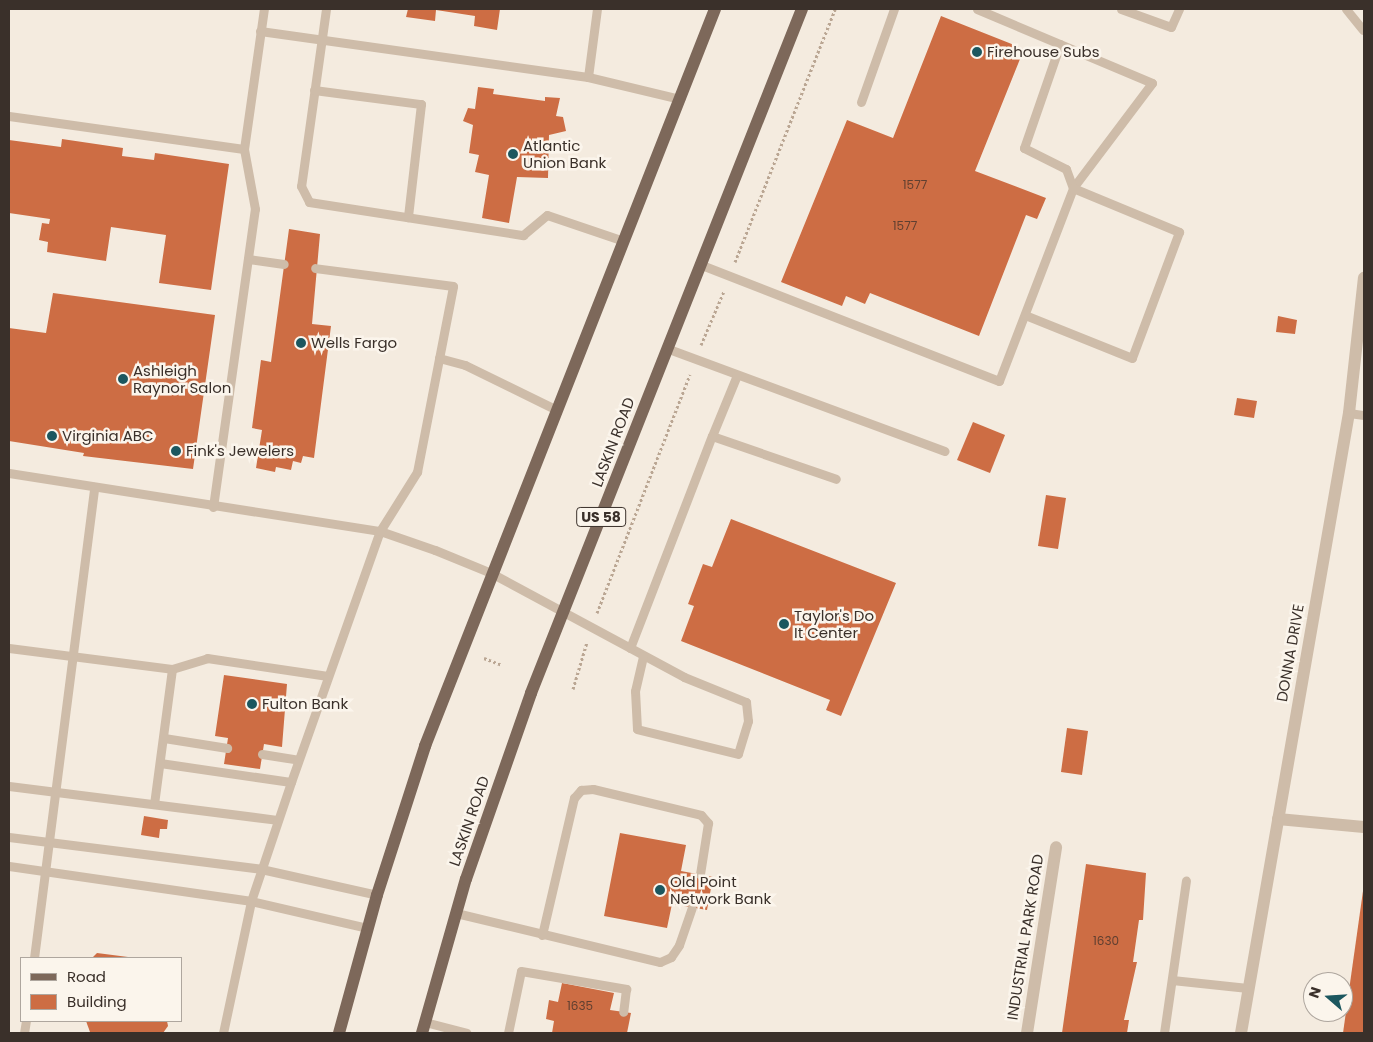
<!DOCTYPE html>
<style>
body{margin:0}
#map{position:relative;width:1373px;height:1042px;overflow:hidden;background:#f4ebdf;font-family:Poppins,sans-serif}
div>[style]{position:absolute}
.building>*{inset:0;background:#cd6d44}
.path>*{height:3px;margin-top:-1.5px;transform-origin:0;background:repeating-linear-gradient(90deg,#baa693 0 2.5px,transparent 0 5px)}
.lane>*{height:9px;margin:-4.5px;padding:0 4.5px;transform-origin:4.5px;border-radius:4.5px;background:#cebca9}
.street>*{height:12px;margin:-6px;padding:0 6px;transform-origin:6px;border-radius:6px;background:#cebca9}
.primary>*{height:12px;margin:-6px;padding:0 6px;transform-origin:6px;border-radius:6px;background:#7d685a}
.dots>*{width:14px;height:14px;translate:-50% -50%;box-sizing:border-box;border:2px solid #fbf5ec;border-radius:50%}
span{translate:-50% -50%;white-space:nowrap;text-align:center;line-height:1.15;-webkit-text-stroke:5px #fbf5ec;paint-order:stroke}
.number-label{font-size:12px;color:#5f3f30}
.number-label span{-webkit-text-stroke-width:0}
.shield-label span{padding:1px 4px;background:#fbf5ec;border:1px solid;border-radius:4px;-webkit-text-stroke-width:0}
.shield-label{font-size:14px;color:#3a302a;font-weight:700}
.poi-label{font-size:15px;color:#3a302a}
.left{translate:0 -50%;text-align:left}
.street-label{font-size:15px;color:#3a302a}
.frame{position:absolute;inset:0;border:10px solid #3a302a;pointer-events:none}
.legend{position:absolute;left:20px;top:957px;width:162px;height:65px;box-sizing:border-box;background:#fbf5ec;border:1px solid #aea69e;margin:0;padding:6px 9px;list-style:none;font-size:15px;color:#3a302a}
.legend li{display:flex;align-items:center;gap:10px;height:25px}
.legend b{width:25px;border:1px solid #aea69e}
.north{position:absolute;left:1303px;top:972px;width:50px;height:50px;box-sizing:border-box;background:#fbf5ec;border:1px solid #aea69e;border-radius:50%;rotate:289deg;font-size:14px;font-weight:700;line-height:20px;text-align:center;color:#3a302a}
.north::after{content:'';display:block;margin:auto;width:18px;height:22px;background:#1c575f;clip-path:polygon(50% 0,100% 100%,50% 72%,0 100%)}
</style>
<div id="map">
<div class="building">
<div style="clip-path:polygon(408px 9px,500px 9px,497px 30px,474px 26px,475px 16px,436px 10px,435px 21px,406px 17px)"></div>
<div style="clip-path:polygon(941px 16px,1024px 49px,975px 171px,1046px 198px,1037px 219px,1026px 215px,979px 336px,870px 293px,865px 304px,846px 296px,842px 306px,781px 282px,847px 120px,893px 138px)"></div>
<div style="clip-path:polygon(478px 87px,494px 89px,493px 94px,545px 101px,545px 97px,560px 98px,556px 116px,563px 117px,566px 131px,549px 135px,548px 178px,517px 177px,509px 223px,482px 218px,489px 175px,475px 172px,479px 155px,469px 153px,473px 125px,463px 121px,468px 108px,475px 109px)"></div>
<div style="clip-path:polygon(62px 139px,123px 148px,122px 156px,154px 160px,155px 153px,229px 164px,211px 290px,159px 283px,166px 235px,111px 227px,106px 261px,47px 252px,48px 242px,39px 240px,42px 223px,49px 224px,50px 219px,9px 213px,9px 140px,61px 147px)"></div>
<div style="clip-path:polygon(289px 229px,320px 234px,312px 324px,331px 326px,314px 458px,303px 456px,301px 463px,293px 461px,291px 470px,276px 467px,275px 472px,256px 468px,262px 430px,252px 428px,261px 360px,271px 362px)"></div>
<div style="clip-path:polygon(53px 293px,215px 315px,193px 469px,83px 456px,84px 453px,9px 441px,9px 328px,46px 333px)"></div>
<div style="clip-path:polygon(1278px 316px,1297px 320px,1295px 334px,1276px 332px)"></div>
<div style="clip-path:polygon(1237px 398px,1257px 401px,1254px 418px,1234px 415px)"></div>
<div style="clip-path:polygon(973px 422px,1005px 435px,990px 473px,957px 460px)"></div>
<div style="clip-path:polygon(1046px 495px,1066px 498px,1058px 549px,1038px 546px)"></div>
<div style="clip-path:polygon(731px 519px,896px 583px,841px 716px,826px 710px,830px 700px,681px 641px,694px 606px,688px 604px,703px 564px,712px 567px)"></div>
<div style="clip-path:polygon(224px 675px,287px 684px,282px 747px,264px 744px,260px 769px,224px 764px,228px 738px,215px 736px)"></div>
<div style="clip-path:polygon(1067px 728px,1088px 731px,1082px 775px,1061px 772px)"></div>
<div style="clip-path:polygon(144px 816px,168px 820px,167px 829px,160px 829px,159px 838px,141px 835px)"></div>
<div style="clip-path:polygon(620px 833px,686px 845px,681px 871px,713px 877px,707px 910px,672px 904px,667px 928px,604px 916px)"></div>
<div style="clip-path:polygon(1086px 864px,1146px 873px,1143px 920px,1139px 920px,1133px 962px,1137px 962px,1124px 1020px,1129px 1020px,1127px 1033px,1062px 1033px)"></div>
<div style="clip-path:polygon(1363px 891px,1364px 1033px,1343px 1033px)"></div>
<div style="clip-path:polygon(97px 953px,128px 957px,128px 958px,92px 958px)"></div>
<div style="clip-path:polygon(562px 983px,614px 993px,610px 1010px,631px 1013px,627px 1033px,552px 1033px,554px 1021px,546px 1019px,549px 1000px,558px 1002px)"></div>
<div style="clip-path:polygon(86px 1021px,167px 1021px,168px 1026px,163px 1033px,100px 1033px,90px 1032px)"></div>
</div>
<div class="path">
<div style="left:735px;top:262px;width:272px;rotate:-68.4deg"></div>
<div style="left:701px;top:345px;width:59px;rotate:-66.9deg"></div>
<div style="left:597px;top:613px;width:256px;rotate:-68.7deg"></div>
<div style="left:484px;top:658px;width:19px;rotate:21deg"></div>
<div style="left:573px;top:689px;width:49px;rotate:-73.4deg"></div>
</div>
<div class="lane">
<div style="left:326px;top:9px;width:179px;rotate:98deg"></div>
<div style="left:301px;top:186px;width:18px;rotate:63deg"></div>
<div style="left:309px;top:202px;width:217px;rotate:8.8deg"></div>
<div style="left:523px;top:235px;width:31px;rotate:-40deg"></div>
<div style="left:547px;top:215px;width:81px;rotate:18.7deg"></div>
<div style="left:977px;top:9px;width:190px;rotate:22.9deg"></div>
<div style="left:1152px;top:83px;width:131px;rotate:127deg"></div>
<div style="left:1121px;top:9px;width:53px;rotate:19.8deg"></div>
<div style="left:1171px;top:27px;width:20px;rotate:-66deg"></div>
<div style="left:1346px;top:9px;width:27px;rotate:51deg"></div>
<div style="left:260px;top:31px;width:331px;rotate:8deg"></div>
<div style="left:588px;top:77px;width:95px;rotate:13.4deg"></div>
<div style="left:1060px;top:44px;width:110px;rotate:109.1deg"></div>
<div style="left:1024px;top:148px;width:47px;rotate:26.6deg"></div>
<div style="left:1066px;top:169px;width:20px;rotate:70deg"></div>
<div style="left:588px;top:77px;width:69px;rotate:-82.5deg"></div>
<div style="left:314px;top:90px;width:108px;rotate:7.5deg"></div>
<div style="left:421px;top:104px;width:114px;rotate:96.6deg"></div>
<div style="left:861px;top:102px;width:99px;rotate:-70.5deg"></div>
<div style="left:9px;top:116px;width:237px;rotate:8deg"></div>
<div style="left:244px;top:149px;width:141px;rotate:-81.9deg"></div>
<div style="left:248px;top:259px;width:36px;rotate:8deg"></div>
<div style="left:699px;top:264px;width:322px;rotate:21.3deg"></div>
<div style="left:999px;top:381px;width:207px;rotate:-69deg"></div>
<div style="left:1073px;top:188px;width:115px;rotate:22.5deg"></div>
<div style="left:1179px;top:232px;width:134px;rotate:110.5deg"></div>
<div style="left:1132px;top:358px;width:115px;rotate:-158.1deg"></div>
<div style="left:666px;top:348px;width:297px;rotate:20.3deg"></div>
<div style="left:439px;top:358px;width:27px;rotate:15deg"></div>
<div style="left:465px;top:365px;width:102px;rotate:26.1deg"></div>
<div style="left:737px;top:375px;width:66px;rotate:112.3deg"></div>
<div style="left:712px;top:436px;width:131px;rotate:19.1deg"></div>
<div style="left:1349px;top:413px;width:15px;rotate:8deg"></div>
<div style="left:9px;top:473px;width:376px;rotate:8.9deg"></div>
<div style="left:380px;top:531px;width:58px;rotate:19.1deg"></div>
<div style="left:435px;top:550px;width:61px;rotate:22.3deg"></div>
<div style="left:491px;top:573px;width:219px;rotate:28.3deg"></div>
<div style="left:684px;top:677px;width:67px;rotate:22deg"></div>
<div style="left:746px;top:702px;width:19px;rotate:84deg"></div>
<div style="left:748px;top:721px;width:34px;rotate:107deg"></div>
<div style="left:738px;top:754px;width:104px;rotate:-166.1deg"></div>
<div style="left:637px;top:729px;width:38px;rotate:-93deg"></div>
<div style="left:635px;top:691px;width:36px;rotate:-77deg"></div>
<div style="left:213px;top:507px;width:301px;rotate:-82deg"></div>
<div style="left:255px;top:209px;width:61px;rotate:-100.4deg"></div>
<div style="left:9px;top:648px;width:164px;rotate:7.3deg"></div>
<div style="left:172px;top:669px;width:37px;rotate:-17deg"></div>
<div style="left:207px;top:658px;width:122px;rotate:8.5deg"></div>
<div style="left:630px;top:648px;width:227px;rotate:-68.9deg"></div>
<div style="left:164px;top:738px;width:64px;rotate:9deg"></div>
<div style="left:262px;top:754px;width:36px;rotate:9deg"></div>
<div style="left:160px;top:763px;width:132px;rotate:8.3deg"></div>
<div style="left:9px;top:786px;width:270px;rotate:7.2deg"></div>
<div style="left:154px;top:804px;width:136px;rotate:-82.4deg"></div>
<div style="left:9px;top:837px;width:254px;rotate:7.2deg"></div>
<div style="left:261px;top:869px;width:119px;rotate:12.6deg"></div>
<div style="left:9px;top:866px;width:245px;rotate:8.2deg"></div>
<div style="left:251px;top:901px;width:119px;rotate:13.1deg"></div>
<div style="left:456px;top:913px;width:210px;rotate:13.5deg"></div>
<div style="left:660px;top:962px;width:12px;rotate:-24deg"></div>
<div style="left:671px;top:957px;width:14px;rotate:-56deg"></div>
<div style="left:679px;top:945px;width:39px;rotate:-71deg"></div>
<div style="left:542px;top:935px;width:141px;rotate:-76.9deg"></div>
<div style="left:574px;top:798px;width:11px;rotate:-49deg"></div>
<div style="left:581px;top:790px;width:12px;rotate:-5deg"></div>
<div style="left:593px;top:789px;width:111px;rotate:13.5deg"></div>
<div style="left:701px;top:815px;width:11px;rotate:49deg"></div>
<div style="left:708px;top:823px;width:52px;rotate:98.9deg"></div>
<div style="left:34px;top:958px;width:475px;rotate:-82.7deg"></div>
<div style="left:1172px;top:980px;width:76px;rotate:6deg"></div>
<div style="left:425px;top:1022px;width:43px;rotate:14.7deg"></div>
<div style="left:24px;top:1033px;width:12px;rotate:-81deg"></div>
<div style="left:223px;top:1033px;width:135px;rotate:-78deg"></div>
<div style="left:251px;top:901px;width:126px;rotate:-71.4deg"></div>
<div style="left:291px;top:782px;width:266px;rotate:-70.5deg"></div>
<div style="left:380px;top:531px;width:70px;rotate:-57.9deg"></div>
<div style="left:417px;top:472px;width:189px;rotate:-79deg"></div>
<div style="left:453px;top:286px;width:139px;rotate:-172.6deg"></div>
<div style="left:508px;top:1033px;width:63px;rotate:-78.2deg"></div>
<div style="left:521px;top:971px;width:107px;rotate:9.7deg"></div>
<div style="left:626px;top:989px;width:23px;rotate:97deg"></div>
<div style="left:1164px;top:1033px;width:154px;rotate:-81.8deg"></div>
</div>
<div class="street">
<div style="left:1278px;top:819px;width:86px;rotate:5.3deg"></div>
<div style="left:1027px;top:1033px;width:188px;rotate:-81.1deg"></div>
<div style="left:1241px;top:1033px;width:629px;rotate:-80.12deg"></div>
<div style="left:1349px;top:413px;width:136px;rotate:-83.7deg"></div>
</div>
<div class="primary">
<div style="left:339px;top:1033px;width:143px;rotate:-74.6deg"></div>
<div style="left:377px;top:895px;width:157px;rotate:-72.1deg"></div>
<div style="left:425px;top:746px;width:792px;rotate:-68.52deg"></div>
<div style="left:422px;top:1033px;width:160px;rotate:-74.1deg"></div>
<div style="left:466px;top:879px;width:197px;rotate:-70.7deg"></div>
<div style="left:531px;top:693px;width:736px;rotate:-68.39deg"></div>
</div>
<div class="dots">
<div style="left:977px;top:52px;background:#1c575f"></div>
<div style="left:513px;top:154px;background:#1c575f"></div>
<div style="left:301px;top:343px;background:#1c575f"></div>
<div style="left:123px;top:379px;background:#1c575f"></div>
<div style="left:52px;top:436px;background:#1c575f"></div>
<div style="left:176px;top:451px;background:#1c575f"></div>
<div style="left:784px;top:624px;background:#1c575f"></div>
<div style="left:252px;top:704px;background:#1c575f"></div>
<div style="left:660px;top:890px;background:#1c575f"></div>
</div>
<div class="number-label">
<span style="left:915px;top:185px">1577</span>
<span style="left:905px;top:226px">1577</span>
<span style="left:1106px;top:941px">1630</span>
<span style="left:580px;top:1006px">1635</span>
</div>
<div class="shield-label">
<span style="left:601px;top:517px">US 58</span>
</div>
<div class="poi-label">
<span class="left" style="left:987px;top:52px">Firehouse Subs</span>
<span class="left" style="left:523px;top:154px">Atlantic<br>Union Bank</span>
<span class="left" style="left:311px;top:343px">Wells Fargo</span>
<span class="left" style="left:133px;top:379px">Ashleigh<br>Raynor Salon</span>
<span class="left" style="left:62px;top:436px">Virginia ABC</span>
<span class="left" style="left:186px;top:451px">Fink's Jewelers</span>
<span class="left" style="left:794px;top:624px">Taylor's Do<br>It Center</span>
<span class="left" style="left:262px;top:704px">Fulton Bank</span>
<span class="left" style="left:670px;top:890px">Old Point<br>Network Bank</span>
</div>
<div class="street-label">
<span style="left:613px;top:442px;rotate:-69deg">LASKIN ROAD</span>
<span style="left:1290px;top:653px;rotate:-80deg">DONNA DRIVE</span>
<span style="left:469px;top:821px;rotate:-71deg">LASKIN ROAD</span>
<span style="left:1025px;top:937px;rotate:-81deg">INDUSTRIAL PARK ROAD</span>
</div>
<div class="frame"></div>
<ul class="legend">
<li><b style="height:6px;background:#7d685a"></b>Road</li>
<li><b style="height:14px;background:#cd6d44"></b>Building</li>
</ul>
<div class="north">N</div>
</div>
